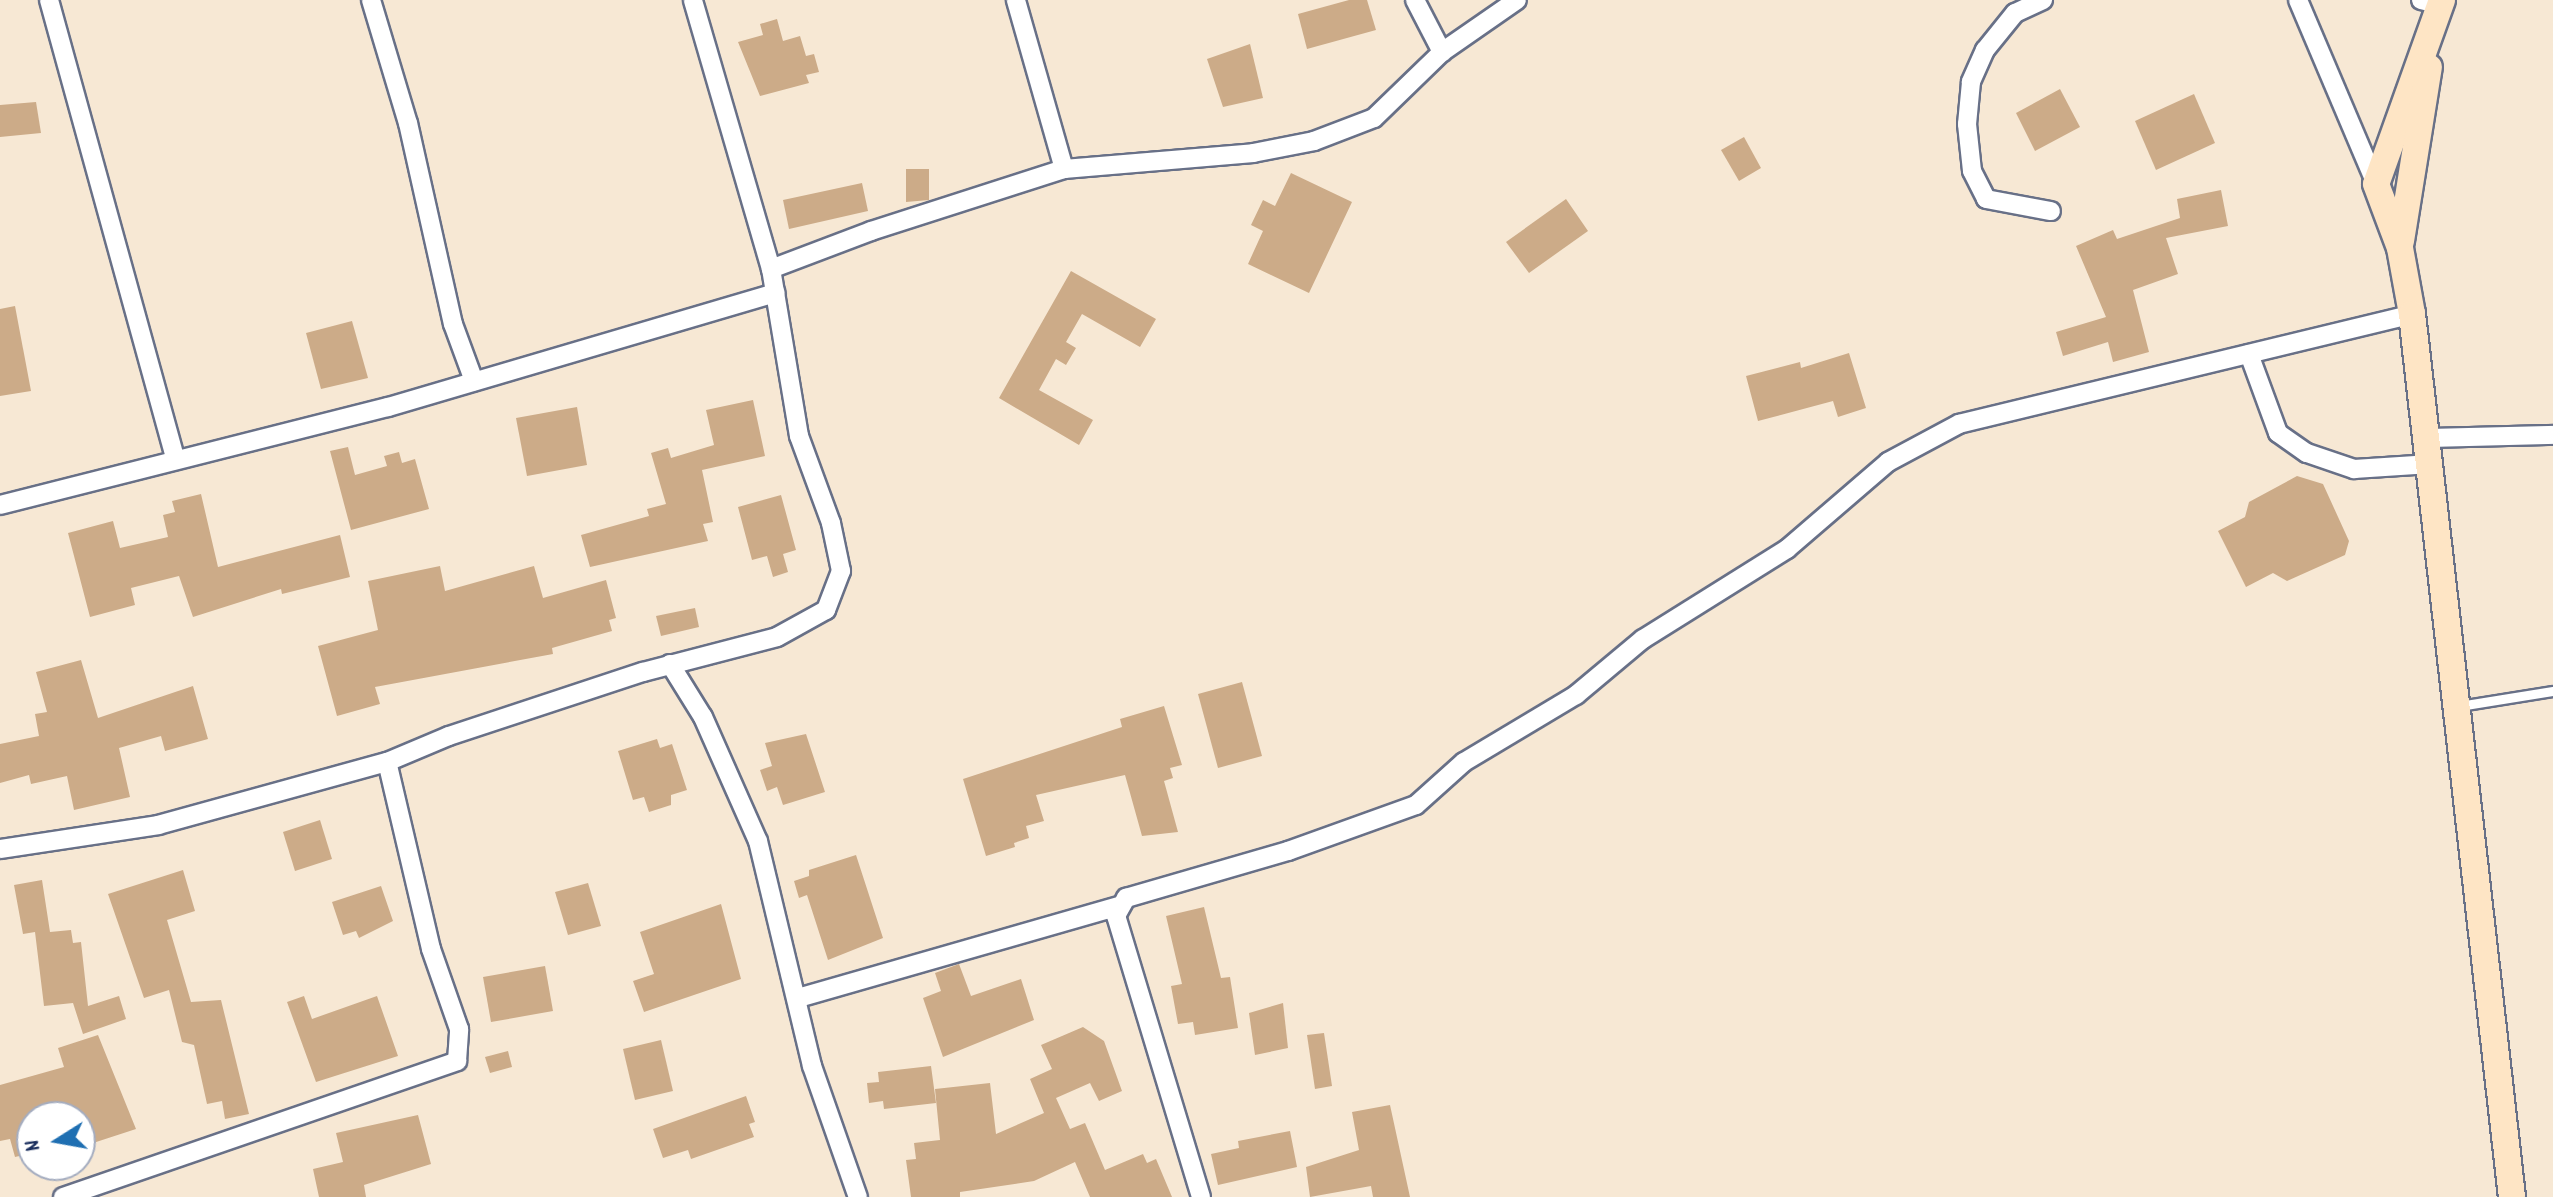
<!DOCTYPE html>
<style>
body{margin:0}
#map{position:relative;width:2553px;height:1197px;overflow:hidden;background:#f7e8d4;font-family:Dekko,sans-serif}
div>[style]{position:absolute}
.building>*{inset:0;background:#ccab88}
.roads{filter:drop-shadow(2px 0 #687087) drop-shadow(-2px 0 #687087) drop-shadow(0 2px #687087) drop-shadow(0 -2px #687087)}
.lane>*{height:9px;margin:-4.5px;padding:0 4.5px;transform-origin:4.5px;border-radius:4.5px;background:#fff}
.street>*{height:18px;margin:-9px;padding:0 9px;transform-origin:9px;border-radius:9px;background:#fff}
.secondary>*{height:26px;margin:-13px;padding:0 13px;transform-origin:13px;border-radius:13px;background:#fee5c5}
span{translate:-50% -50%;white-space:nowrap;text-align:center;line-height:1.15;-webkit-text-stroke:7px #fff;paint-order:stroke}
.north{position:absolute;left:16px;top:1101px;width:80px;height:80px;box-sizing:border-box;background:#fff;border:2px solid #a4acbf;border-radius:50%;rotate:259deg;font-size:22px;font-weight:700;line-height:32px;text-align:center;color:#1b2f5e}
.north::after{content:'';display:block;margin:auto;width:28px;height:36px;background:#1f6fb2;clip-path:polygon(50% 0,100% 100%,50% 72%,0 100%)}
</style>
<div id="map">
<div class="building">
<div style="clip-path:polygon(1349px 0,1367px 0,1376px 30px,1307px 49px,1298px 14px)"></div>
<div style="clip-path:polygon(777px 19px,783px 41px,800px 36px,806px 56px,814px 54px,819px 72px,806px 75px,809px 83px,760px 96px,738px 42px,763px 35px,760px 24px)"></div>
<div style="clip-path:polygon(1250px 44px,1263px 98px,1223px 107px,1207px 59px)"></div>
<div style="clip-path:polygon(2060px 89px,2080px 127px,2035px 151px,2016px 113px)"></div>
<div style="clip-path:polygon(2194px 94px,2215px 143px,2156px 170px,2135px 121px)"></div>
<div style="clip-path:polygon(36px 102px,41px 133px,0 137px,0 105px)"></div>
<div style="clip-path:polygon(1744px 137px,1761px 168px,1739px 181px,1721px 150px)"></div>
<div style="clip-path:polygon(906px 169px,929px 169px,929px 200px,906px 202px)"></div>
<div style="clip-path:polygon(1291px 173px,1352px 202px,1309px 293px,1248px 264px,1263px 231px,1251px 225px,1263px 200px,1275px 206px)"></div>
<div style="clip-path:polygon(862px 183px,868px 211px,789px 229px,783px 200px)"></div>
<div style="clip-path:polygon(2221px 190px,2228px 226px,2166px 238px,2178px 274px,2133px 290px,2149px 352px,2113px 362px,2108px 342px,2063px 356px,2056px 332px,2106px 317px,2076px 246px,2113px 230px,2117px 239px,2180px 218px,2177px 199px)"></div>
<div style="clip-path:polygon(1566px 199px,1588px 231px,1529px 273px,1506px 242px)"></div>
<div style="clip-path:polygon(1071px 271px,1156px 319px,1140px 347px,1082px 314px,1066px 342px,1076px 348px,1066px 365px,1056px 359px,1039px 390px,1093px 420px,1079px 445px,999px 398px)"></div>
<div style="clip-path:polygon(15px 306px,31px 391px,0 396px,0 309px)"></div>
<div style="clip-path:polygon(352px 321px,368px 378px,321px 389px,306px 333px)"></div>
<div style="clip-path:polygon(1849px 353px,1866px 408px,1838px 417px,1833px 401px,1758px 421px,1746px 376px,1800px 362px,1801px 368px)"></div>
<div style="clip-path:polygon(753px 400px,765px 456px,702px 470px,713px 522px,703px 524px,708px 541px,590px 567px,581px 535px,649px 516px,647px 509px,666px 504px,651px 453px,668px 448px,671px 458px,714px 445px,706px 410px)"></div>
<div style="clip-path:polygon(577px 407px,587px 465px,527px 476px,516px 418px)"></div>
<div style="clip-path:polygon(348px 447px,355px 475px,387px 466px,384px 456px,399px 452px,402px 463px,415px 459px,429px 509px,351px 530px,330px 451px)"></div>
<div style="clip-path:polygon(2297px 476px,2323px 484px,2349px 541px,2345px 555px,2287px 581px,2273px 573px,2246px 587px,2218px 531px,2245px 517px,2249px 502px)"></div>
<div style="clip-path:polygon(201px 494px,218px 567px,340px 535px,350px 577px,282px 594px,281px 589px,193px 617px,179px 576px,131px 588px,135px 605px,90px 617px,68px 533px,113px 521px,120px 548px,168px 537px,163px 515px,175px 512px,172px 501px)"></div>
<div style="clip-path:polygon(781px 495px,796px 550px,783px 554px,788px 572px,773px 577px,767px 556px,752px 560px,738px 507px)"></div>
<div style="clip-path:polygon(440px 566px,445px 591px,534px 566px,543px 598px,606px 580px,616px 618px,609px 620px,612px 631px,552px 648px,553px 654px,375px 687px,380px 704px,337px 716px,318px 646px,378px 630px,368px 581px)"></div>
<div style="clip-path:polygon(695px 608px,699px 627px,661px 636px,656px 616px)"></div>
<div style="clip-path:polygon(81px 660px,98px 718px,193px 686px,208px 739px,165px 751px,161px 736px,119px 748px,130px 797px,74px 810px,67px 776px,31px 784px,29px 775px,0 783px,0 744px,39px 736px,35px 714px,47px 712px,36px 672px)"></div>
<div style="clip-path:polygon(1242px 682px,1262px 756px,1218px 768px,1198px 694px)"></div>
<div style="clip-path:polygon(1164px 706px,1182px 765px,1170px 768px,1173px 778px,1164px 781px,1178px 832px,1142px 836px,1125px 775px,1036px 795px,1044px 821px,1026px 826px,1029px 838px,1014px 843px,1015px 847px,986px 856px,963px 779px,1122px 727px,1120px 719px)"></div>
<div style="clip-path:polygon(806px 734px,825px 792px,783px 805px,777px 787px,767px 791px,760px 770px,772px 766px,765px 743px)"></div>
<div style="clip-path:polygon(657px 739px,660px 748px,672px 744px,687px 790px,671px 795px,671px 805px,649px 812px,644px 797px,633px 800px,618px 751px)"></div>
<div style="clip-path:polygon(320px 820px,332px 859px,295px 871px,283px 832px)"></div>
<div style="clip-path:polygon(856px 855px,883px 938px,828px 960px,807px 895px,799px 898px,794px 881px,809px 876px,809px 870px)"></div>
<div style="clip-path:polygon(183px 870px,195px 911px,167px 920px,191px 1002px,221px 1000px,249px 1114px,225px 1119px,222px 1101px,207px 1104px,194px 1045px,182px 1042px,169px 990px,144px 998px,108px 894px)"></div>
<div style="clip-path:polygon(42px 880px,50px 932px,71px 930px,73px 943px,81px 942px,88px 1006px,119px 996px,126px 1019px,83px 1034px,73px 1003px,44px 1006px,35px 932px,23px 934px,14px 885px)"></div>
<div style="clip-path:polygon(588px 883px,601px 926px,568px 935px,555px 892px)"></div>
<div style="clip-path:polygon(381px 886px,393px 921px,359px 938px,356px 931px,343px 935px,332px 902px)"></div>
<div style="clip-path:polygon(721px 904px,741px 979px,644px 1012px,633px 981px,654px 974px,640px 932px)"></div>
<div style="clip-path:polygon(1204px 907px,1221px 978px,1230px 977px,1238px 1028px,1195px 1035px,1193px 1022px,1178px 1024px,1171px 986px,1182px 984px,1166px 916px)"></div>
<div style="clip-path:polygon(959px 964px,971px 996px,1021px 979px,1034px 1020px,943px 1057px,923px 998px,941px 991px,935px 973px)"></div>
<div style="clip-path:polygon(545px 966px,553px 1011px,491px 1022px,483px 977px)"></div>
<div style="clip-path:polygon(304px 996px,312px 1019px,377px 996px,398px 1056px,316px 1082px,287px 1002px)"></div>
<div style="clip-path:polygon(1283px 1003px,1288px 1048px,1255px 1055px,1249px 1013px)"></div>
<div style="clip-path:polygon(1083px 1027px,1104px 1041px,1122px 1091px,1099px 1101px,1090px 1083px,1056px 1098px,1070px 1129px,1085px 1123px,1105px 1170px,1143px 1154px,1147px 1163px,1156px 1159px,1172px 1197px,1090px 1197px,1075px 1162px,1034px 1181px,960px 1192px,960px 1197px,911px 1197px,906px 1160px,916px 1159px,914px 1143px,940px 1140px,935px 1089px,990px 1083px,996px 1134px,1044px 1113px,1030px 1079px,1052px 1069px,1041px 1045px)"></div>
<div style="clip-path:polygon(1324px 1033px,1332px 1086px,1315px 1089px,1307px 1035px)"></div>
<div style="clip-path:polygon(98px 1035px,136px 1129px,90px 1144px,81px 1117px,32px 1117px,32px 1153px,15px 1157px,10px 1139px,0 1141px,0 1085px,64px 1067px,58px 1048px)"></div>
<div style="clip-path:polygon(661px 1040px,673px 1091px,635px 1100px,623px 1049px)"></div>
<div style="clip-path:polygon(508px 1051px,512px 1067px,490px 1073px,485px 1057px)"></div>
<div style="clip-path:polygon(931px 1066px,936px 1103px,884px 1109px,883px 1101px,869px 1103px,867px 1083px,879px 1082px,878px 1072px)"></div>
<div style="clip-path:polygon(746px 1096px,755px 1122px,749px 1124px,754px 1137px,691px 1159px,688px 1150px,663px 1158px,653px 1129px)"></div>
<div style="clip-path:polygon(1390px 1105px,1410px 1197px,1373px 1197px,1371px 1186px,1310px 1197px,1306px 1167px,1359px 1150px,1352px 1112px)"></div>
<div style="clip-path:polygon(418px 1115px,431px 1164px,364px 1185px,366px 1197px,319px 1197px,313px 1169px,343px 1162px,336px 1133px)"></div>
<div style="clip-path:polygon(1290px 1131px,1297px 1167px,1218px 1185px,1211px 1154px,1239px 1148px,1238px 1141px)"></div>
</div>
<div class="roads">
<div class="lane">
<div style="left:2459px;top:706px;width:95px;rotate:-9.1deg"></div>
</div>
<div class="street">
<div style="left:49px;top:0;width:476px;rotate:74.6deg"></div>
<div style="left:371px;top:0;width:128px;rotate:73.3deg"></div>
<div style="left:408px;top:123px;width:206px;rotate:77.4deg"></div>
<div style="left:453px;top:324px;width:61px;rotate:69.8deg"></div>
<div style="left:1415px;top:0;width:59px;rotate:62.6deg"></div>
<div style="left:2043px;top:0;width:31px;rotate:155deg"></div>
<div style="left:2015px;top:13px;width:48px;rotate:129deg"></div>
<div style="left:1985px;top:50px;width:35px;rotate:114deg"></div>
<div style="left:1971px;top:82px;width:42px;rotate:95.4deg"></div>
<div style="left:1967px;top:124px;width:47px;rotate:83.9deg"></div>
<div style="left:1972px;top:171px;width:31px;rotate:63deg"></div>
<div style="left:1986px;top:199px;width:66px;rotate:10.5deg"></div>
<div style="left:2298px;top:0;width:200px;rotate:67deg"></div>
<div style="left:2421px;top:0;width:21px;rotate:14deg"></div>
<div style="left:1064px;top:169px;width:190px;rotate:-4.8deg"></div>
<div style="left:1253px;top:153px;width:62px;rotate:-11.1deg"></div>
<div style="left:1314px;top:141px;width:64px;rotate:-21deg"></div>
<div style="left:1374px;top:118px;width:95px;rotate:-44.1deg"></div>
<div style="left:1442px;top:52px;width:91px;rotate:-34.7deg"></div>
<div style="left:771px;top:269px;width:107px;rotate:-20.8deg"></div>
<div style="left:871px;top:231px;width:203px;rotate:-17.8deg"></div>
<div style="left:1064px;top:169px;width:176px;rotate:-105.9deg"></div>
<div style="left:2249px;top:354px;width:84px;rotate:69.8deg"></div>
<div style="left:2278px;top:433px;width:35px;rotate:35deg"></div>
<div style="left:2307px;top:453px;width:50px;rotate:18.8deg"></div>
<div style="left:2354px;top:469px;width:77px;rotate:-3.7deg"></div>
<div style="left:2428px;top:438px;width:125px;rotate:-1.4deg"></div>
<div style="left:0;top:505px;width:400px;rotate:-14.2deg"></div>
<div style="left:388px;top:407px;width:404px;rotate:-16.4deg"></div>
<div style="left:670px;top:664px;width:62px;rotate:58.1deg"></div>
<div style="left:703px;top:717px;width:136px;rotate:66.1deg"></div>
<div style="left:758px;top:841px;width:231px;rotate:76.5deg"></div>
<div style="left:812px;top:1066px;width:139px;rotate:70.7deg"></div>
<div style="left:0;top:849px;width:160px;rotate:-8.6deg"></div>
<div style="left:158px;top:825px;width:238px;rotate:-15.4deg"></div>
<div style="left:387px;top:762px;width:67px;rotate:-22.8deg"></div>
<div style="left:449px;top:736px;width:204px;rotate:-18.3deg"></div>
<div style="left:643px;top:672px;width:138px;rotate:-14.6deg"></div>
<div style="left:777px;top:637px;width:56px;rotate:-28.9deg"></div>
<div style="left:826px;top:610px;width:42px;rotate:-69deg"></div>
<div style="left:841px;top:571px;width:49px;rotate:-101.8deg"></div>
<div style="left:831px;top:523px;width:93px;rotate:-110.2deg"></div>
<div style="left:799px;top:436px;width:169px;rotate:-99.5deg"></div>
<div style="left:771px;top:269px;width:280px;rotate:-106.2deg"></div>
<div style="left:798px;top:998px;width:333px;rotate:-16deg"></div>
<div style="left:63px;top:1197px;width:417px;rotate:-19deg"></div>
<div style="left:457px;top:1061px;width:32px;rotate:-86deg"></div>
<div style="left:459px;top:1029px;width:85px;rotate:-109.3deg"></div>
<div style="left:431px;top:949px;width:192px;rotate:-103.2deg"></div>
<div style="left:1201px;top:1197px;width:294px;rotate:-106.8deg"></div>
<div style="left:1116px;top:916px;width:21px;rotate:-61deg"></div>
<div style="left:1126px;top:898px;width:169px;rotate:-16.2deg"></div>
<div style="left:1288px;top:851px;width:136px;rotate:-19.8deg"></div>
<div style="left:1416px;top:805px;width:64px;rotate:-41.9deg"></div>
<div style="left:1464px;top:762px;width:131px;rotate:-30.9deg"></div>
<div style="left:1576px;top:695px;width:87px;rotate:-39.9deg"></div>
<div style="left:1643px;top:639px;width:170px;rotate:-32deg"></div>
<div style="left:1787px;top:549px;width:133px;rotate:-40.7deg"></div>
<div style="left:1888px;top:462px;width:81px;rotate:-28.2deg"></div>
<div style="left:1959px;top:424px;width:466px;rotate:-13.6deg"></div>
</div>
<div class="secondary">
<div style="left:2442px;top:0;width:195px;rotate:109.7deg"></div>
<div style="left:2376px;top:184px;width:68px;rotate:69.4deg"></div>
<div style="left:2400px;top:248px;width:67px;rotate:79.7deg"></div>
<div style="left:2412px;top:314px;width:889px;rotate:83.54deg"></div>
<div style="left:2401px;top:241px;width:176px;rotate:-80.9deg"></div>
</div>
</div>
<div class="north">N</div>
</div>
